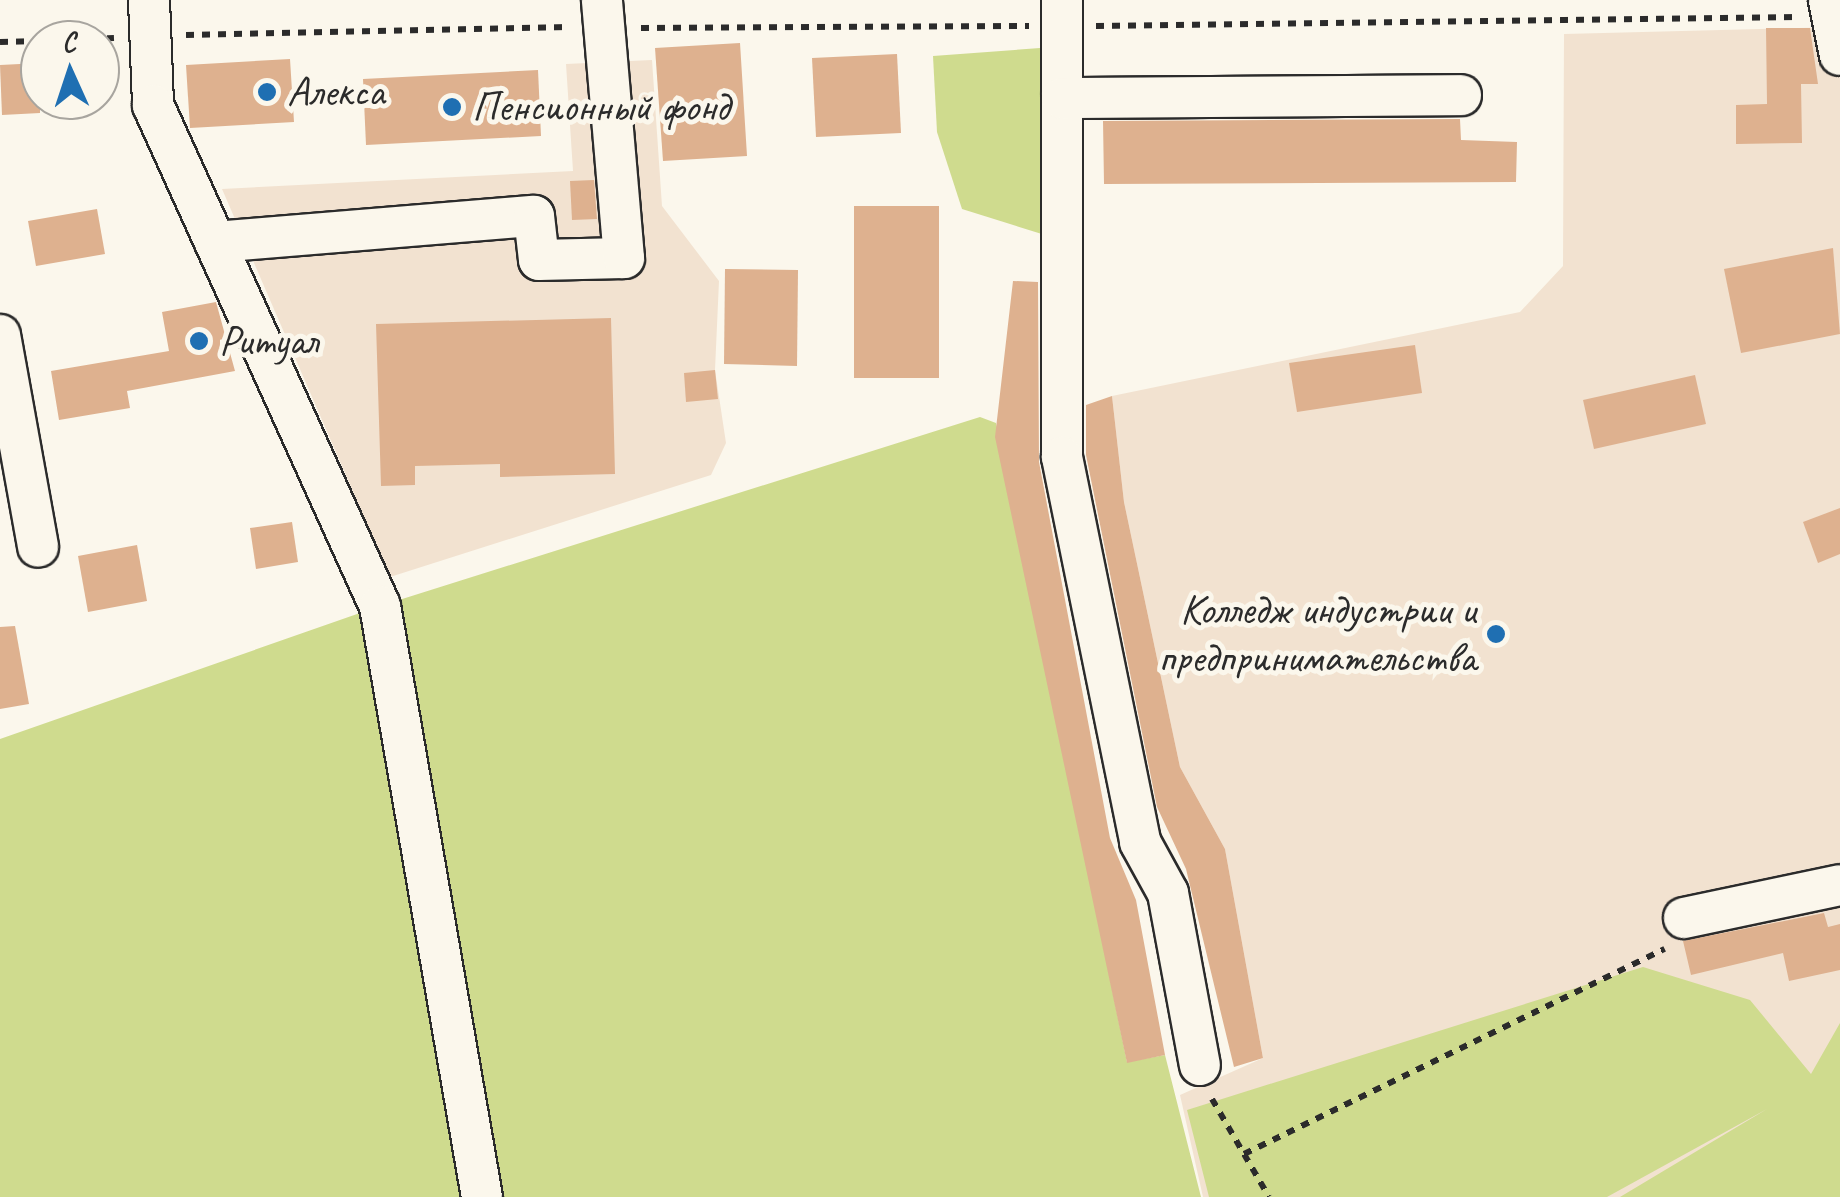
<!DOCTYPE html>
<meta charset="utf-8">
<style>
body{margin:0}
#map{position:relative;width:1840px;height:1197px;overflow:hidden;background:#fbf7ec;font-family:Caveat,sans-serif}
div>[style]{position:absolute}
.built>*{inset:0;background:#f2e2d0}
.green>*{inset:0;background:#cfdb8e}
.building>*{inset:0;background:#deb18f}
.path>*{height:6px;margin-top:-3px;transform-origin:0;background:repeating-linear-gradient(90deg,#2b2b2b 0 8px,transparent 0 16px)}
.roads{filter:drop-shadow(2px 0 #2b2b2b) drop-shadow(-2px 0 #2b2b2b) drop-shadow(0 2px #2b2b2b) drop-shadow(0 -2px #2b2b2b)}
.minor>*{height:40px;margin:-20px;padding:0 20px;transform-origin:20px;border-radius:20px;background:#fbf7ec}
.dots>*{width:28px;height:28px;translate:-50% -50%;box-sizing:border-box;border:5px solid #fbf7ec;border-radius:50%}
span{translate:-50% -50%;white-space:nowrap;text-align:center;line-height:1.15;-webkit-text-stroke:10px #fbf7ec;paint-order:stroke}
.poi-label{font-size:42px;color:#2b2b2b}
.left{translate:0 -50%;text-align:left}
.right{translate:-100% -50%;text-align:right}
.north{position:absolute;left:20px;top:20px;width:100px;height:100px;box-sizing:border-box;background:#fbf7ec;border:2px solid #a8a59f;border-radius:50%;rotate:357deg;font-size:28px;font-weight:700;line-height:40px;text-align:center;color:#2b2b2b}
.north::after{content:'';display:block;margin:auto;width:35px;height:45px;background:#1f6fb2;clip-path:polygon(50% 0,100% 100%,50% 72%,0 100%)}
</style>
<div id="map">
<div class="built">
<div style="clip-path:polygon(1840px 27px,1840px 1099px,1648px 1197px,1203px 1197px,1180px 1095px,1263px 1058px,1225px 849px,1180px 767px,1124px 502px,1112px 396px,1520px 312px,1563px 266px,1564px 34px)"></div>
<div style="clip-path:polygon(652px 60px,662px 206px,719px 281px,715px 370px,726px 443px,711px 475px,390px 577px,222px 189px,573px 171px,566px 64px)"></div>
</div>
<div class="green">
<div style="clip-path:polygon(1040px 48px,1053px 160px,1045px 235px,962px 209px,937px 132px,933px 56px)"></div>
<div style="clip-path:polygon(980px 417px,996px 423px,1127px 1062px,1165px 1055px,1201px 1197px,0 1197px,0 739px,380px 606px)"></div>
<div style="clip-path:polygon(1643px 967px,1750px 1000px,1811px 1074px,1840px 1023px,1840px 1197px,1620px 1197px,1767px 1109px,1607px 1197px,1209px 1197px,1187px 1110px)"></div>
</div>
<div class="building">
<div style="clip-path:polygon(1766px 28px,1810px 28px,1818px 84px,1801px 84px,1802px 143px,1736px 144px,1736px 105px,1767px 104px)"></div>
<div style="clip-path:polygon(740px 43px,747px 156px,663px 161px,655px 48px)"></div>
<div style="clip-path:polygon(897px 54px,901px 133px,816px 137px,812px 58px)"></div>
<div style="clip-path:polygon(290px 59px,294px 122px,190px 128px,186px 65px)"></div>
<div style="clip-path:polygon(40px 63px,40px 113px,2px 115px,0 65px)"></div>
<div style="clip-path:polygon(538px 70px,541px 136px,366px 145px,363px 79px)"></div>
<div style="clip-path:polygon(1460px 119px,1461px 140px,1517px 142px,1516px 182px,1104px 184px,1103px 121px)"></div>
<div style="clip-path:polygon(594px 180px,597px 219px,572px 220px,570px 181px)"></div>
<div style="clip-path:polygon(854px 206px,939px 206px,939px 378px,854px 378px)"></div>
<div style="clip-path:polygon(97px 209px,105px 254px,36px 266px,28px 221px)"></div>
<div style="clip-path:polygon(1833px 248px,1840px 334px,1741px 353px,1724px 269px)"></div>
<div style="clip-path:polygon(725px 269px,798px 270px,797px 366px,724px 364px)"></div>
<div style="clip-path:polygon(1013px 281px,1038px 282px,1039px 462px,1110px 838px,1136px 900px,1165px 1055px,1127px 1063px,995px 437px)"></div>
<div style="clip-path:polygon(216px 302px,235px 371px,127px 391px,130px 408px,59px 420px,51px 371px,169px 351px,162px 312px)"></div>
<div style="clip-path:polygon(611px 318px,615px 474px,500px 477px,500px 464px,415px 466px,415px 485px,381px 486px,376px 324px)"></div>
<div style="clip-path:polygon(1415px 345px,1422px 393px,1297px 412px,1289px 363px)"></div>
<div style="clip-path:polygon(715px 370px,718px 399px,686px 402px,684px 373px)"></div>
<div style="clip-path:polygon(1695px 375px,1706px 424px,1594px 449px,1583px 400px)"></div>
<div style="clip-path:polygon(1112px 396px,1124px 502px,1180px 767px,1225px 849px,1263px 1058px,1234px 1067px,1186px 869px,1157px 807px,1086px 455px,1086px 405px)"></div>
<div style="clip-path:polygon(1840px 508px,1840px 554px,1818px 563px,1803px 522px)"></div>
<div style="clip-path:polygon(292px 522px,298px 562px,256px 569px,250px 528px)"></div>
<div style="clip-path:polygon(137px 545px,147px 601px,88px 612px,78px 556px)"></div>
<div style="clip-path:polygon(15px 626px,29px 704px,0 709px,0 627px)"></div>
<div style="clip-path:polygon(1824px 913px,1828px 927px,1840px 924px,1840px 970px,1789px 981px,1783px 953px,1691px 975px,1683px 941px)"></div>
</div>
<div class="path">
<div style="left:1096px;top:26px;width:703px;rotate:-0.73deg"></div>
<div style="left:641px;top:28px;width:388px;rotate:-0.3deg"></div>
<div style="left:186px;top:35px;width:383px;rotate:-1.2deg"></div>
<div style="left:59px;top:40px;width:55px;rotate:-2.1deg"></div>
<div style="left:0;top:42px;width:40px;rotate:-1.4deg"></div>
<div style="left:1212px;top:1099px;width:113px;rotate:59.8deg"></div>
<div style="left:1244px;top:1154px;width:468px;rotate:-26deg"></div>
</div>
<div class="roads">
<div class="minor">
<div style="left:149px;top:0;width:105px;rotate:87.8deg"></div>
<div style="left:153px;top:105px;width:550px;rotate:65.63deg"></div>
<div style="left:380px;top:606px;width:600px;rotate:80.21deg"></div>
<div style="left:1062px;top:0;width:457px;rotate:90deg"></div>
<div style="left:1062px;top:457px;width:393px;rotate:78.5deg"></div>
<div style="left:1140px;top:842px;width:58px;rotate:61.2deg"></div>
<div style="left:1168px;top:893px;width:175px;rotate:79.5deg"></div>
<div style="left:1829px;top:0;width:56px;rotate:78.7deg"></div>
<div style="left:1062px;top:98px;width:399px;rotate:-0.4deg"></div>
<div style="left:215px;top:242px;width:320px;rotate:-4.7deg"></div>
<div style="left:534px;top:216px;width:44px;rotate:83.5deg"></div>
<div style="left:539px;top:260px;width:85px;rotate:-1.3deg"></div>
<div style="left:624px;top:258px;width:259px;rotate:-94.9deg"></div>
<div style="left:0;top:335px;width:215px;rotate:79.8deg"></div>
<div style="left:1684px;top:918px;width:159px;rotate:-11.9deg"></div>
</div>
</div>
<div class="dots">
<div style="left:267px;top:92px;background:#1f6fb2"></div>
<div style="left:452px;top:107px;background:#1f6fb2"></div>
<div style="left:199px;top:341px;background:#1f6fb2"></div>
<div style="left:1496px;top:634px;background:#1f6fb2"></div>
</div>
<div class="poi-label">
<span class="left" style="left:287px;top:92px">Алекса</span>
<span class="left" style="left:472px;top:107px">Пенсионный фонд</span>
<span class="left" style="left:219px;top:341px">Ритуал</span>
<span class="right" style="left:1476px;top:634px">Колледж индустрии и<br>предпринимательства</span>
</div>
<div class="north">С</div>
</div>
